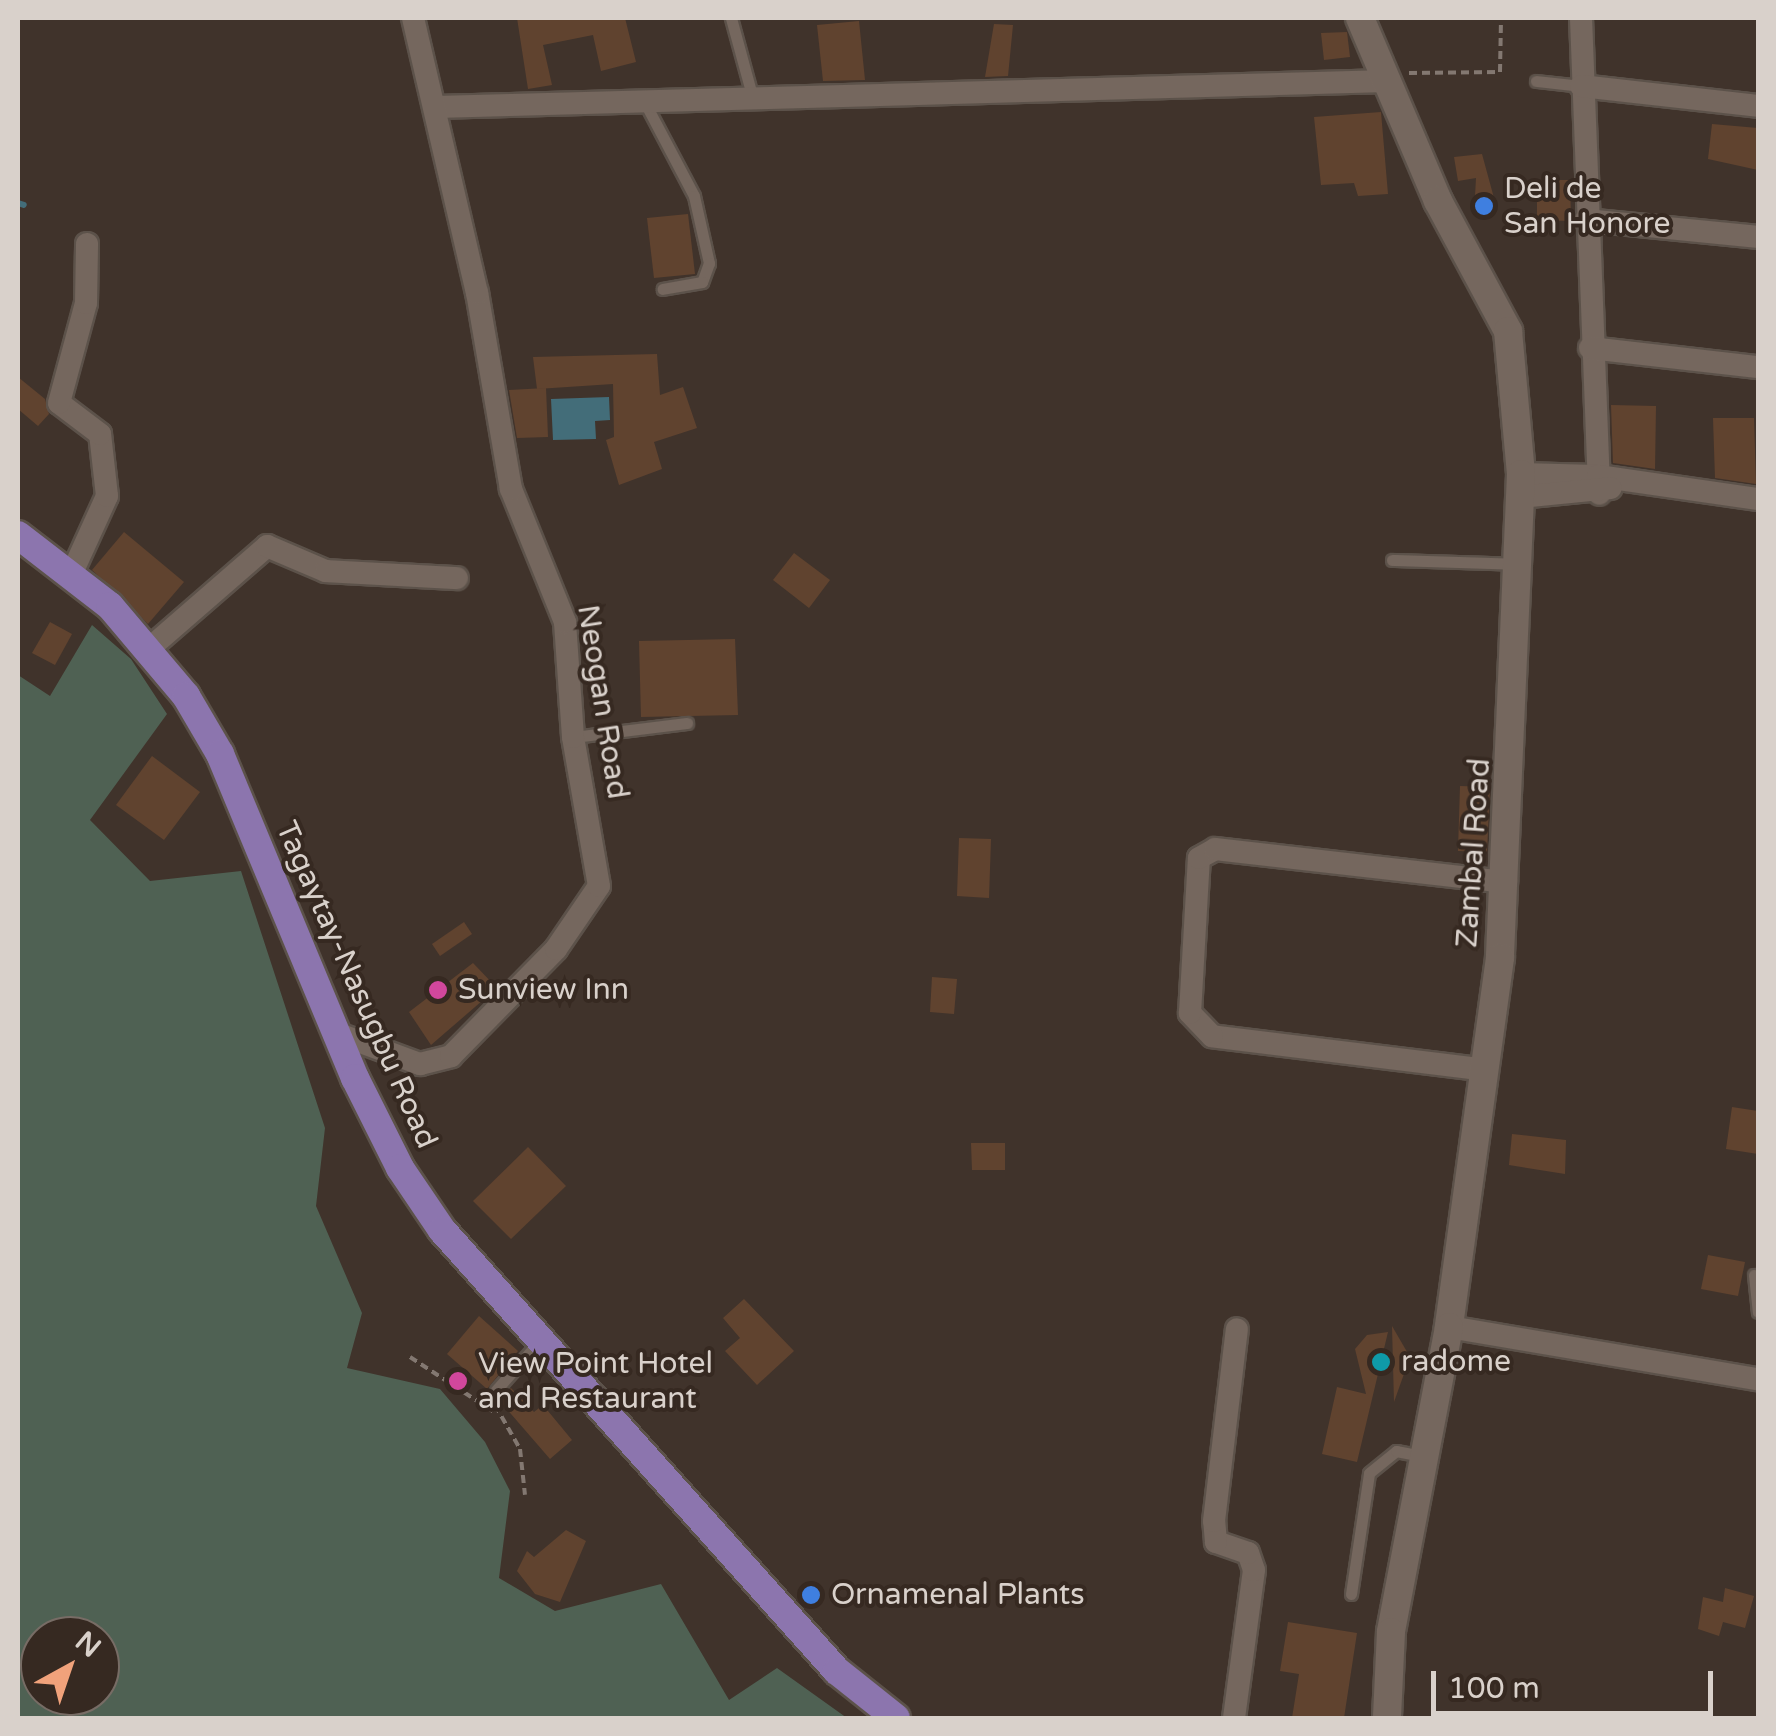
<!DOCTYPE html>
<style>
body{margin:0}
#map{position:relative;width:1776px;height:1736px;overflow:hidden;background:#40332b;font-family:"Varela Round",sans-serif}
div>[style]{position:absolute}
.green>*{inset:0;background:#4f6153}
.water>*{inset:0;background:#436d79}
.stream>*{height:6px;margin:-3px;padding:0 3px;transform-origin:3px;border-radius:3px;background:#436d79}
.building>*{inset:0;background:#60432f}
.path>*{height:4px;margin-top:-2px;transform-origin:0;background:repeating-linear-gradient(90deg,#837871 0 8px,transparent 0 13px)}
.roads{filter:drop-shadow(2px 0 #5c524a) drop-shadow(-2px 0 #5c524a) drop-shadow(0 2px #5c524a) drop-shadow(0 -2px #5c524a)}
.service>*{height:11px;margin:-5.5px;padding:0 5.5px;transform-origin:5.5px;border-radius:5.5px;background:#75675e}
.minor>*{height:22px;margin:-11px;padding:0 11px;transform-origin:11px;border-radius:11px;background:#75675e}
.tertiary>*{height:28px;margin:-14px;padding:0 14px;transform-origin:14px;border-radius:14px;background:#75675e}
.primary>*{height:28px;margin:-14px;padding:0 14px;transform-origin:14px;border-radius:14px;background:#8c75ae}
.dots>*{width:28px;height:28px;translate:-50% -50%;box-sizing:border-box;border:5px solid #362921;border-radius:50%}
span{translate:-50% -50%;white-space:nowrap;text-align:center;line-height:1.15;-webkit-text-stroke:8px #362921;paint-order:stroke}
.poi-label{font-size:30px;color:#d9d1cb}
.left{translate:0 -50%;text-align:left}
.street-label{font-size:30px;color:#d9d1cb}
.frame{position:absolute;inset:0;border:20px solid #d9d1cb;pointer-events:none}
.north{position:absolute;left:20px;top:1616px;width:100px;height:100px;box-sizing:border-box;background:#362921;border:2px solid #776c65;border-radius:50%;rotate:40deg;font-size:28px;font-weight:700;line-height:40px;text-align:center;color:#d9d1cb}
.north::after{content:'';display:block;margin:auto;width:35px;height:45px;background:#f1a27b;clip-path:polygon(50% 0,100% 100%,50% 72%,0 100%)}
.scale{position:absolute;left:1431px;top:1671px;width:282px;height:45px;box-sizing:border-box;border:5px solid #d9d1cb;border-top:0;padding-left:12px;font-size:30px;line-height:35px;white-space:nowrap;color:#d9d1cb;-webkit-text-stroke:8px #362921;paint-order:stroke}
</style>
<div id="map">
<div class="green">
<div style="clip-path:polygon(evenodd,92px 625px,131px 659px,167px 714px,90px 820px,150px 881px,241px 871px,325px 1128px,316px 1206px,362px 1313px,347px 1368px,440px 1389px,485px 1442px,510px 1491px,499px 1578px,555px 1611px,661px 1584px,729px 1700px,777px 1668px,847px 1718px,18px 1718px,18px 675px,50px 696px,92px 625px,40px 1636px,100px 1636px,100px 1696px,40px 1696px,40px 1636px)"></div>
</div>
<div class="water">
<div style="clip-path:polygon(609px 397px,610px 420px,595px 421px,596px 439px,553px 440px,551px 399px)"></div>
</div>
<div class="stream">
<div style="left:18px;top:203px;width:6px;rotate:18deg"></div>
</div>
<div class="building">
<div style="clip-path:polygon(517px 18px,625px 18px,636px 62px,601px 71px,593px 35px,543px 45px,552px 85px,528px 89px)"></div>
<div style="clip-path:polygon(859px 21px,865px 80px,823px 81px,817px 25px)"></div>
<div style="clip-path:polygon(994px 24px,1013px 25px,1008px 76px,985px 77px)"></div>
<div style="clip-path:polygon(1347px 32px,1350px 57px,1324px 60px,1321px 33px)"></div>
<div style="clip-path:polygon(1381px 112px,1388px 194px,1358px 196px,1354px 183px,1321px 185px,1314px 117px)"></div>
<div style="clip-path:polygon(1712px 124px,1758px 128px,1758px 170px,1708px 159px)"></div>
<div style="clip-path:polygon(1482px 154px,1494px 198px,1493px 215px,1474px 214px,1476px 178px,1458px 181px,1454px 157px)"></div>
<div style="clip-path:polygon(1537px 180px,1570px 180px,1571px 221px,1537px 220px)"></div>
<div style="clip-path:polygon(688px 214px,695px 274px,654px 278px,647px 218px)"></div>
<div style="clip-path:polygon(657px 354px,660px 395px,683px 387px,697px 428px,654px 442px,662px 469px,619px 485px,606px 440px,614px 437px,613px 384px,537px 389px,533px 357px)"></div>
<div style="clip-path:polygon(18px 377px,45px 399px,49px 414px,38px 426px,18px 409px)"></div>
<div style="clip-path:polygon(546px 388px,548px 437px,517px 438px,509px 390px)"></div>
<div style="clip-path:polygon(1611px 405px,1656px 406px,1655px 469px,1613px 463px)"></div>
<div style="clip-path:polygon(1713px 418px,1754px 418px,1756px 484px,1715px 478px)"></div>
<div style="clip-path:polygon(124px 532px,184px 582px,148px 624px,92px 570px)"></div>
<div style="clip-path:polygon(794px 553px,830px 580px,809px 608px,773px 580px)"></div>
<div style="clip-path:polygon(50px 622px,72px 634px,55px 665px,32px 653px)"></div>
<div style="clip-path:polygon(735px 639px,738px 715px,641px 717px,639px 641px)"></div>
<div style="clip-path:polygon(152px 756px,200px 792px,164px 840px,116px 805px)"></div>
<div style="clip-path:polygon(1460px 786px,1490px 787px,1487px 852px,1458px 851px)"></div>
<div style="clip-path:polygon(959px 838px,991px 839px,989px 898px,957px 896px)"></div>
<div style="clip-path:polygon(464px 922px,472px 934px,440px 956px,432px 944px)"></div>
<div style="clip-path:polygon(473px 963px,497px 988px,431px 1045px,409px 1012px)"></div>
<div style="clip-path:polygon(932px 977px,957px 979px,954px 1014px,930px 1012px)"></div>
<div style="clip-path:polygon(1732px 1107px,1758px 1111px,1758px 1154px,1726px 1149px)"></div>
<div style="clip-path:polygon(1512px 1134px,1566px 1140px,1565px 1174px,1509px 1165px)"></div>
<div style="clip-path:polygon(971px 1143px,1005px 1143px,1005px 1170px,972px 1170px)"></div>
<div style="clip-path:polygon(528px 1147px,566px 1186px,511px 1239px,473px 1201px)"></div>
<div style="clip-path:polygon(1708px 1255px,1745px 1262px,1738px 1296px,1701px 1289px)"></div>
<div style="clip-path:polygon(744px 1299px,794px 1351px,757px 1385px,725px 1351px,740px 1338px,723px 1318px)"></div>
<div style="clip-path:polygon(479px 1316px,518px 1351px,487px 1389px,447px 1354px)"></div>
<div style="clip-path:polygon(1392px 1326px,1410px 1357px,1394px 1402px)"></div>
<div style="clip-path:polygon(1388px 1332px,1357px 1462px,1322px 1454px,1337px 1387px,1366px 1394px,1355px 1349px,1367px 1335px)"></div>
<div style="clip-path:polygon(511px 1388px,534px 1412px,543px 1405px,572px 1440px,550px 1459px,498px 1399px)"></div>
<div style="clip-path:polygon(566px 1530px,586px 1541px,560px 1602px,535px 1594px,517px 1571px,527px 1551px,534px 1557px)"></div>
<div style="clip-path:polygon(1725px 1588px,1754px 1596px,1745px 1628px,1723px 1622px,1719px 1636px,1698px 1629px,1703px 1597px,1723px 1602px)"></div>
<div style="clip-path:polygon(1288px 1622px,1357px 1633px,1344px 1718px,1292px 1718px,1299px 1674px,1280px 1671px)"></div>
</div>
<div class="path">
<div style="left:1409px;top:73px;width:91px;rotate:-0.6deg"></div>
<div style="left:1500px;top:72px;width:54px;rotate:-88.9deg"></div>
<div style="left:410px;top:1357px;width:100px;rotate:33.2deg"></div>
<div style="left:495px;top:1405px;width:51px;rotate:60.4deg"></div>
<div style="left:520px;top:1449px;width:46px;rotate:83.8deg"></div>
</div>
<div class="roads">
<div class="service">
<div style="left:731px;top:18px;width:84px;rotate:74.8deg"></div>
<div style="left:1536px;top:81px;width:45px;rotate:6.3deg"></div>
<div style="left:644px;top:101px;width:107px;rotate:62.2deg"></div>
<div style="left:694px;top:196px;width:69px;rotate:77.4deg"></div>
<div style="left:709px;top:263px;width:20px;rotate:110deg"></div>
<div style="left:702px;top:282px;width:40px;rotate:170deg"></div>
<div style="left:1392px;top:560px;width:125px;rotate:1.8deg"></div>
<div style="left:573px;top:737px;width:115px;rotate:-7deg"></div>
<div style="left:1754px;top:1275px;width:37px;rotate:84deg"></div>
<div style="left:496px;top:1390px;width:63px;rotate:-48.2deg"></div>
<div style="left:1351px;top:1594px;width:122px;rotate:-81.5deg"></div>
<div style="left:1369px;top:1473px;width:35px;rotate:-39deg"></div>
<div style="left:1396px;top:1451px;width:25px;rotate:11deg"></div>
</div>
<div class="minor">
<div style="left:1581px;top:18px;width:476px;rotate:87.8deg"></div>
<div style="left:1581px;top:86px;width:178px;rotate:6.4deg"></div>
<div style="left:436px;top:107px;width:952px;rotate:-1.56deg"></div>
<div style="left:1586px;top:220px;width:173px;rotate:5.6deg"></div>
<div style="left:1590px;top:348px;width:169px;rotate:6.5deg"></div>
<div style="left:1521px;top:474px;width:77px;rotate:1.5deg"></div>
<div style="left:1598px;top:476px;width:162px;rotate:8.2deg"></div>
<div style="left:1520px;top:497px;width:91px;rotate:-5.6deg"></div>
<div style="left:71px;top:575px;width:87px;rotate:-65.5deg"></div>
<div style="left:107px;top:496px;width:62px;rotate:-96.4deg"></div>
<div style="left:100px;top:434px;width:51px;rotate:-142.9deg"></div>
<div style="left:59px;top:403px;width:104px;rotate:-74.9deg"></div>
<div style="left:86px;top:303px;width:59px;rotate:-89deg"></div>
<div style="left:151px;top:647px;width:154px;rotate:-41deg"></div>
<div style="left:267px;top:546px;width:64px;rotate:23deg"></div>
<div style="left:326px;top:571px;width:131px;rotate:3.1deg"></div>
<div style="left:336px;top:1033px;width:90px;rotate:20.3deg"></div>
<div style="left:420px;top:1064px;width:32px;rotate:-14deg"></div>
<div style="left:451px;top:1056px;width:150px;rotate:-45.5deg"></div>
<div style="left:556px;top:949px;width:76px;rotate:-55.7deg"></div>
<div style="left:599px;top:886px;width:151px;rotate:-99.9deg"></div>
<div style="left:573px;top:737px;width:115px;rotate:-94deg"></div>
<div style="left:565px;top:622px;width:144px;rotate:-112.1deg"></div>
<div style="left:511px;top:489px;width:199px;rotate:-99.8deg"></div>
<div style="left:477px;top:293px;width:282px;rotate:-103.1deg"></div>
<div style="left:1487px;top:1070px;width:277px;rotate:-173deg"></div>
<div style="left:1212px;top:1036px;width:32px;rotate:-134deg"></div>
<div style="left:1190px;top:1013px;width:155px;rotate:-86.7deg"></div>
<div style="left:1199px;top:858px;width:18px;rotate:-29deg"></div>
<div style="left:1215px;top:849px;width:293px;rotate:6.5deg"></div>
<div style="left:1449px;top:1327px;width:313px;rotate:9.6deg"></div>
<div style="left:1234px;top:1718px;width:149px;rotate:-82.3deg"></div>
<div style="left:1254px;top:1570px;width:18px;rotate:-109deg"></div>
<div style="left:1248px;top:1553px;width:34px;rotate:-161deg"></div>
<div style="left:1216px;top:1542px;width:21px;rotate:-95deg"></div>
<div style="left:1214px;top:1521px;width:193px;rotate:-83.2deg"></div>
</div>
<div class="tertiary">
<div style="left:1360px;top:18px;width:199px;rotate:66.9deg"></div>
<div style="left:1438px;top:201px;width:148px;rotate:61.7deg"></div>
<div style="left:1508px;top:331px;width:144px;rotate:84.8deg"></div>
<div style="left:1521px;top:474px;width:484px;rotate:92.5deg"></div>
<div style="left:1500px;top:958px;width:373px;rotate:97.9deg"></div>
<div style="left:1449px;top:1327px;width:310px;rotate:100.8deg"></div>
<div style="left:1391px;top:1632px;width:86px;rotate:92.7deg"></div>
</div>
<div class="primary">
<div style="left:18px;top:535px;width:116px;rotate:37.7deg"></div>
<div style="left:110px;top:606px;width:118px;rotate:49.8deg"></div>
<div style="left:186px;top:696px;width:67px;rotate:59.6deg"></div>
<div style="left:220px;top:754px;width:351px;rotate:67.4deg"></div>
<div style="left:355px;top:1078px;width:101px;rotate:63.4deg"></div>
<div style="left:400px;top:1168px;width:75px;rotate:55.9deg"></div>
<div style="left:442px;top:1230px;width:592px;rotate:48.15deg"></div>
<div style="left:837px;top:1671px;width:75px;rotate:38.5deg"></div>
</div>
</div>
<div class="dots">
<div style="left:1484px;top:206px;background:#3f7fe0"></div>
<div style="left:438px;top:990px;background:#d1479c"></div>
<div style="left:1381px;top:1362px;background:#0f9aa8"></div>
<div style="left:458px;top:1381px;background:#d1479c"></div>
<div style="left:811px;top:1595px;background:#3f7fe0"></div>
</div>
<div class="poi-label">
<span class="left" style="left:1504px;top:206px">Deli de<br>San Honore</span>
<span class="left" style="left:458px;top:990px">Sunview Inn</span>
<span class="left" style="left:1401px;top:1362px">radome</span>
<span class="left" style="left:478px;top:1381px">View Point Hotel<br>and Restaurant</span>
<span class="left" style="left:831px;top:1595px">Ornamenal Plants</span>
</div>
<div class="street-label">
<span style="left:602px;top:702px;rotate:81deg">Neogan Road</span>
<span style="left:1474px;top:853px;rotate:-86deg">Zambal Road</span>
<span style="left:356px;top:985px;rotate:66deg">Tagaytay-Nasugbu Road</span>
</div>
<div class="frame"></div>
<div class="north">N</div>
<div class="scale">100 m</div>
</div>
